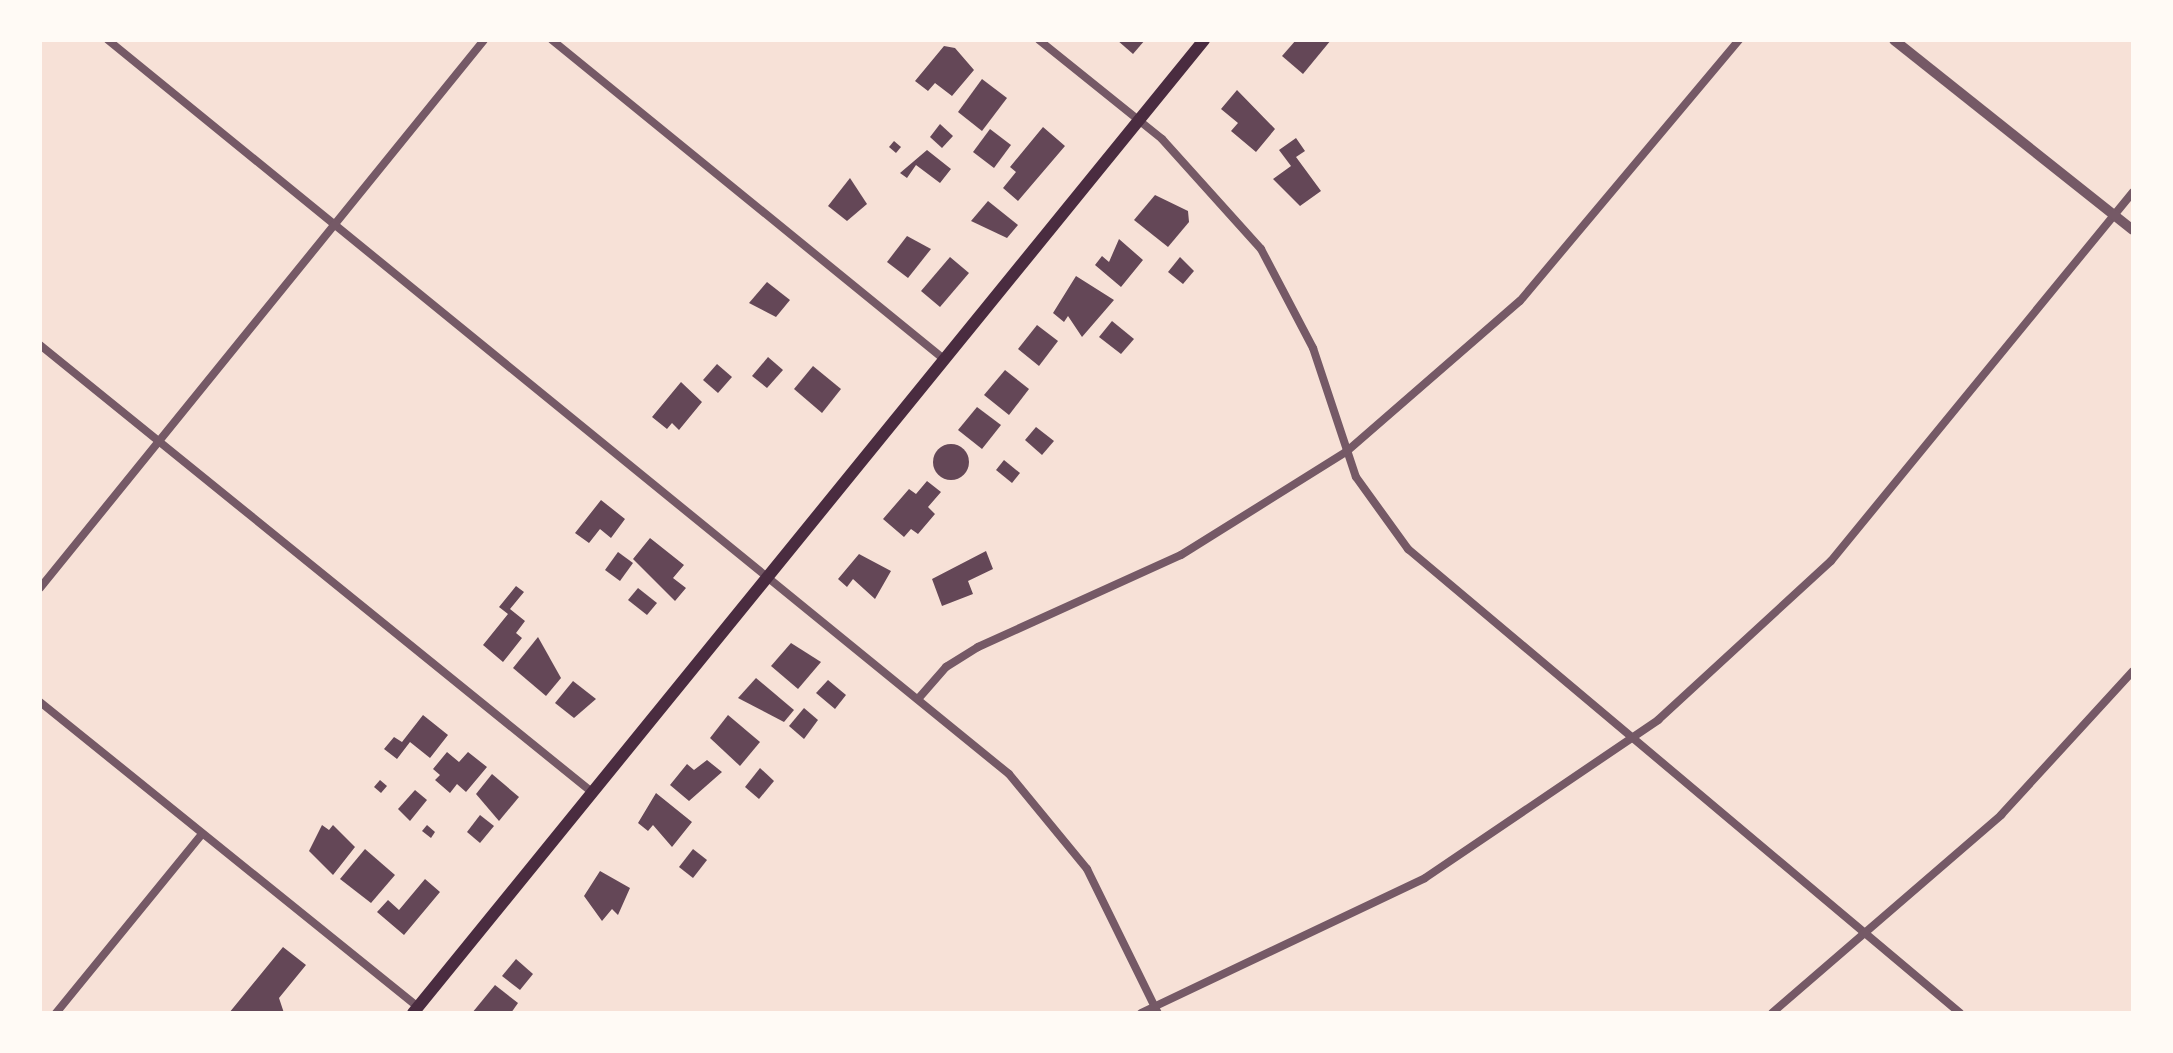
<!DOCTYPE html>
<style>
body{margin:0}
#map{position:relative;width:2173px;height:1053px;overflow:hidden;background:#f7e1d7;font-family:Quicksand,sans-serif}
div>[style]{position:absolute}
.building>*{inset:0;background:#644757}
.round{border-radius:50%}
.minor>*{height:8px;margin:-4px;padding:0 4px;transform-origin:4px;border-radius:4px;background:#755966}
.tertiary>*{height:10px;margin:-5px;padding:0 5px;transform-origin:5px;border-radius:5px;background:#755966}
.secondary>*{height:12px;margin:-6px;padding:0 6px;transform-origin:6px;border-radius:6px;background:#4a2c40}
span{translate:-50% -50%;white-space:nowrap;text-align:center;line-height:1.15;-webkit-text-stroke:6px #fffaf5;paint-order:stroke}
.frame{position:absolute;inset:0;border:42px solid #fffaf5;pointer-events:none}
</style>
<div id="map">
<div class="building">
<div style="clip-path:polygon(1117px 40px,1145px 40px,1133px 54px)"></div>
<div style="clip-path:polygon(1296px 40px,1331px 40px,1303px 74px,1282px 56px)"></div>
<div style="clip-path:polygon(944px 46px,955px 48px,974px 70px,952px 96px,935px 83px,928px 91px,915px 81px)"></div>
<div style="clip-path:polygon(982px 79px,1007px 98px,982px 131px,958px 112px)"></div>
<div style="clip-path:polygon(1237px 90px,1275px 129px,1256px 152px,1231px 131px,1238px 123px,1221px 109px)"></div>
<div style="clip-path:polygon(940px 124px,953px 136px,942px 148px,930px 137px)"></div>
<div style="clip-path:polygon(1043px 127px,1065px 146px,1018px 201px,1003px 188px,1016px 172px,1010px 167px)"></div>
<div style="clip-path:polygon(990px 129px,1011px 145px,994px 168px,973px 152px)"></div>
<div style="clip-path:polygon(1296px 138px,1305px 151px,1296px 157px,1321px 191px,1300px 206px,1273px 179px,1291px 166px,1279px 150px)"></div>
<div style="clip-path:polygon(894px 141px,901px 147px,896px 153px,889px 147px)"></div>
<div style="clip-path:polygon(927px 150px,951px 169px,940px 183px,916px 165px,907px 178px,900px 173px)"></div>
<div style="clip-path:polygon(850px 178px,867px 204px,847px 221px,828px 206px)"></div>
<div style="clip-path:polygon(1155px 195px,1188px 211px,1189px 222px,1168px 247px,1134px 220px)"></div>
<div style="clip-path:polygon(988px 201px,1018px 225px,1007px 238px,971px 221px)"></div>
<div style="clip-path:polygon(907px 236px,931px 249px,908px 278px,887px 262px)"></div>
<div style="clip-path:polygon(1119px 239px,1143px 260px,1121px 287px,1095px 265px,1102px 256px,1109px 262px)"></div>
<div style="clip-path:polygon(950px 257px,969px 273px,940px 307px,921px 291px)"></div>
<div style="clip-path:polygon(1180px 257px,1194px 271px,1183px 284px,1168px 272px)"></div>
<div style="clip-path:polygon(1076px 276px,1114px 300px,1082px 337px,1068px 316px,1064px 322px,1053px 313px)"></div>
<div style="clip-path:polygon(767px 282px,790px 300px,776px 317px,749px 303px)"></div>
<div style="clip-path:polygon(1112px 321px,1134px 339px,1121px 354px,1099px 337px)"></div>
<div style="clip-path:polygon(1037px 325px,1058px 341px,1039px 366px,1018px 349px)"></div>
<div style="clip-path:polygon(768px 357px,783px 370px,767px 388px,752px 376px)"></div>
<div style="clip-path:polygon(717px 364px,732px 377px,718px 393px,703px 380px)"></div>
<div style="clip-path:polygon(813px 366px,841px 389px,822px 413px,794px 389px)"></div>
<div style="clip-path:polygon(1005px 370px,1029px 389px,1009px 415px,984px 395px)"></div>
<div style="clip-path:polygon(681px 382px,702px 402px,679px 430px,672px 423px,667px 429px,652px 417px)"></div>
<div style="clip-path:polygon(977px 407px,1001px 425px,982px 449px,958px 430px)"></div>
<div style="clip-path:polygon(1036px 427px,1054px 441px,1042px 455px,1025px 440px)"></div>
<div class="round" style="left:933px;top:444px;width:36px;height:36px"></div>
<div style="clip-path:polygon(1004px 460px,1020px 473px,1012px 483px,996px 470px)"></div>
<div style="clip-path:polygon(927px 481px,941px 492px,928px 507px,935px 514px,918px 534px,911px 529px,904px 537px,883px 519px,909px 489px,916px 494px)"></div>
<div style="clip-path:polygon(601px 500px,625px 519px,611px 538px,600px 529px,589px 543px,575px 533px)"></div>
<div style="clip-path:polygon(650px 538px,684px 565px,673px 578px,686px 588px,675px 601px,633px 559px)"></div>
<div style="clip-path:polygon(986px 551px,993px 569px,968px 581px,973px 594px,942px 606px,932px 579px)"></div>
<div style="clip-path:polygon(618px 552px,633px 563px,620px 581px,605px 570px)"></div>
<div style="clip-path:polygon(859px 554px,891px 571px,875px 599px,853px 579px,847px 587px,838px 579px)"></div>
<div style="clip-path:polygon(516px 586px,524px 592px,510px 609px,525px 621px,516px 633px,522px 638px,503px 662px,483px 645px,508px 614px,499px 607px)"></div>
<div style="clip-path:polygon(638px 588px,657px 603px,647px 615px,628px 600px)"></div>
<div style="clip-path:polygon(538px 637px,561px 678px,546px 696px,513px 668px)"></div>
<div style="clip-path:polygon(791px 643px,821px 662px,798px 689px,771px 666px)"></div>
<div style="clip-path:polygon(756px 678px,794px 710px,784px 722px,738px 698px)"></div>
<div style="clip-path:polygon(828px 680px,846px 695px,835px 709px,816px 693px)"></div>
<div style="clip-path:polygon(573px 681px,596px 699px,574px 718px,555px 703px)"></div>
<div style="clip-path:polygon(804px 708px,818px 720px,804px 739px,789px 726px)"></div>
<div style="clip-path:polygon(423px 715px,448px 735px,430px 758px,410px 742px,397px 759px,384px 749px,394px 737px,402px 742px)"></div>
<div style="clip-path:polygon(728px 715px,760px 742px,740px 766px,710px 738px)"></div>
<div style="clip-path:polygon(447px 752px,459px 762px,468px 752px,487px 767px,466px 792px,457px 784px,450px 793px,435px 780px,440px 775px,433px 769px)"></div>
<div style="clip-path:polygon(707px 760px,722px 772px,689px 801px,670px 785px,687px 764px,694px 770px)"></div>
<div style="clip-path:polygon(760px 768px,774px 781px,759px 799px,745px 787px)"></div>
<div style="clip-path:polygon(492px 774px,519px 797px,499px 821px,476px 794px)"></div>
<div style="clip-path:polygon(380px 780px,387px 786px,381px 793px,374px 787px)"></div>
<div style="clip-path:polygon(415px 790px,427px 800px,410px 821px,398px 809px)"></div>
<div style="clip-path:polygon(656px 793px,692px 822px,672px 847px,653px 825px,648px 831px,638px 823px)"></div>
<div style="clip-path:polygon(480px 815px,494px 826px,480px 843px,467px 832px)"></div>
<div style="clip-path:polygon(322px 825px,329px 830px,333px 825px,355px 847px,333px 875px,309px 851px)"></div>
<div style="clip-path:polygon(427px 825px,435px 832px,431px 838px,422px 831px)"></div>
<div style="clip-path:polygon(365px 849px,395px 875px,371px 903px,340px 879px)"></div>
<div style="clip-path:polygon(693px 849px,707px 860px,693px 878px,679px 867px)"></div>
<div style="clip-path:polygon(600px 871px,630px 888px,618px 915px,612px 909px,602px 921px,584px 896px)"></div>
<div style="clip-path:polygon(425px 879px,440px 892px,404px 935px,377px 912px,388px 900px,399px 910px)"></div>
<div style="clip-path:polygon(283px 947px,306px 965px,279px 998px,284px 1013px,229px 1013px)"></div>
<div style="clip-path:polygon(516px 959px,533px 974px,520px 990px,502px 976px)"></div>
<div style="clip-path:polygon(495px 985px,518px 1003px,511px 1013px,472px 1013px)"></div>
</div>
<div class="minor">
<div style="left:108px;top:40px;width:1162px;rotate:39.17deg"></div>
<div style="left:1009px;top:774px;width:123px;rotate:50.6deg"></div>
<div style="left:1087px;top:869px;width:161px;rotate:63.8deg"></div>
<div style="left:552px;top:40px;width:507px;rotate:39.15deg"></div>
<div style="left:1039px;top:40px;width:158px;rotate:38.8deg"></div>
<div style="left:1162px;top:139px;width:148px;rotate:48deg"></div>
<div style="left:1261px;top:249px;width:112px;rotate:62.3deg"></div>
<div style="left:1313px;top:348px;width:136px;rotate:71.6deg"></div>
<div style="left:1356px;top:477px;width:89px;rotate:54.2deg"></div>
<div style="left:1408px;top:549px;width:721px;rotate:40.05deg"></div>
<div style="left:40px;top:345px;width:712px;rotate:39.01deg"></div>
<div style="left:40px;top:588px;width:705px;rotate:-50.98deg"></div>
<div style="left:918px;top:699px;width:43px;rotate:-48.8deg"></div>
<div style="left:946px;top:667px;width:38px;rotate:-32deg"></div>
<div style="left:978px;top:647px;width:223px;rotate:-24.4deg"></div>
<div style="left:1181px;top:555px;width:195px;rotate:-32deg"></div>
<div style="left:1346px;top:452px;width:230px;rotate:-41deg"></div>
<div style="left:1520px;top:301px;width:341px;rotate:-50deg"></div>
<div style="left:40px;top:702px;width:486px;rotate:38.9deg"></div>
<div style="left:56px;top:1013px;width:231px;rotate:-50.8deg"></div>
<div style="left:1141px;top:1013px;width:314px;rotate:-25.4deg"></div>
<div style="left:1425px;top:878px;width:282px;rotate:-34.1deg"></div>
<div style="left:1658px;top:720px;width:235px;rotate:-42.6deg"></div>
<div style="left:1831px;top:561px;width:477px;rotate:-50.7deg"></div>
<div style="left:1772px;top:1013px;width:303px;rotate:-40.8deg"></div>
<div style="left:2001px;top:815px;width:195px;rotate:-47.5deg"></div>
</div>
<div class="tertiary">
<div style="left:1894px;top:40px;width:305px;rotate:38.5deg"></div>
</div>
<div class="secondary">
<div style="left:413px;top:1013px;width:1254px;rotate:-50.89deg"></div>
</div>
<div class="frame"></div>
</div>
